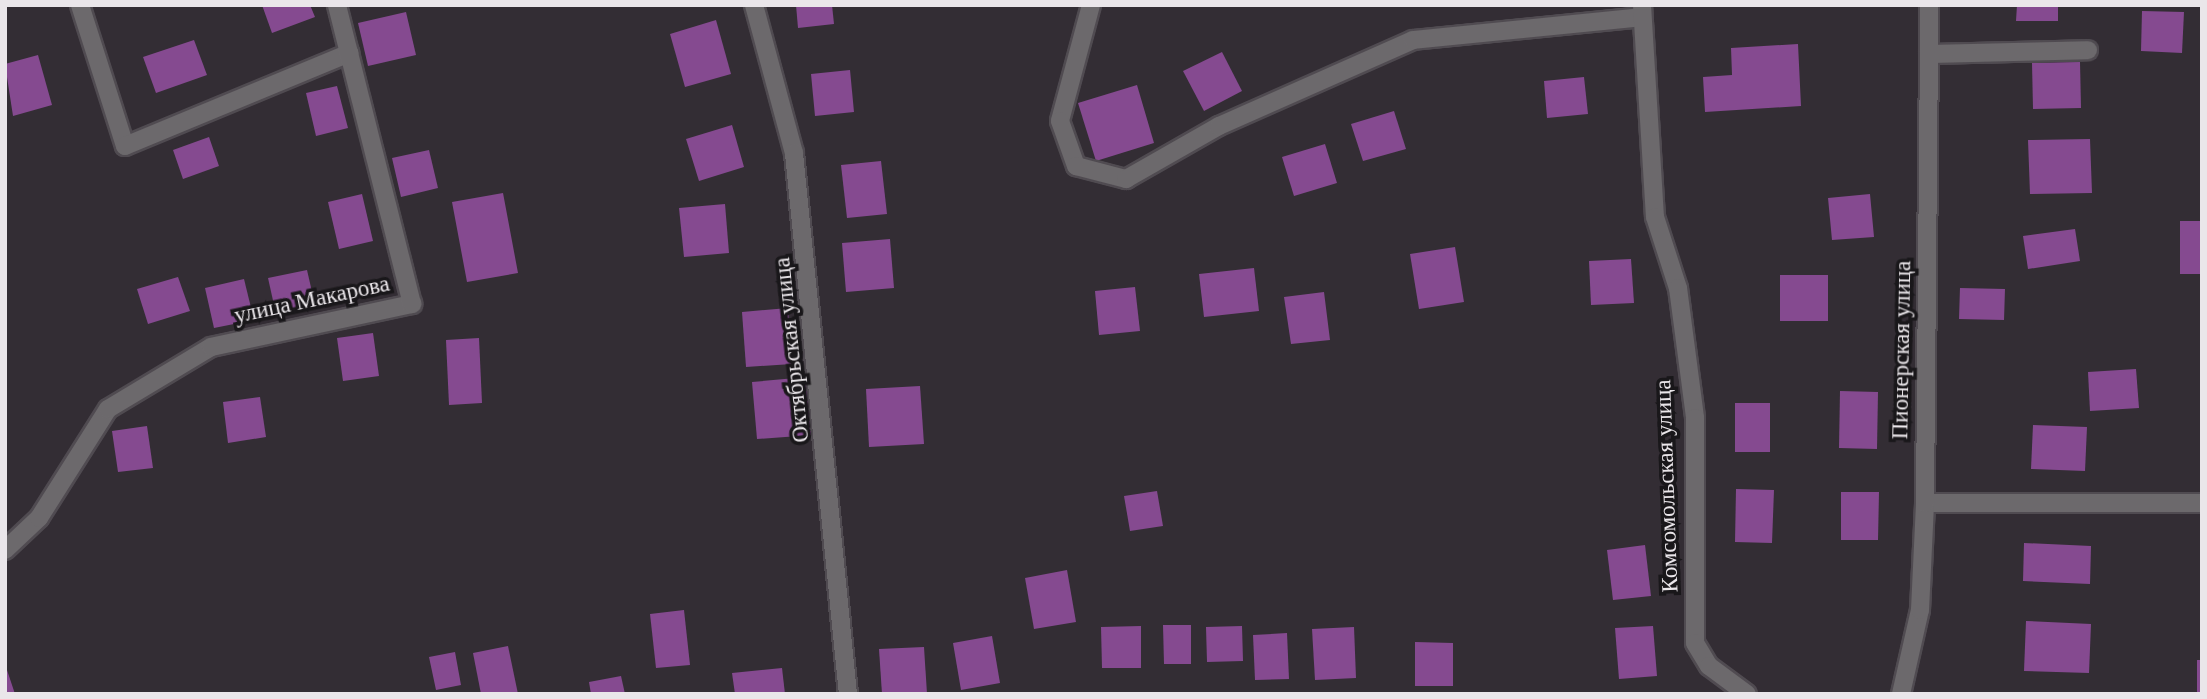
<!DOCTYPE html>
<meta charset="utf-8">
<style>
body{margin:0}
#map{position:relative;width:2207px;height:699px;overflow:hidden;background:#332d34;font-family:"Times New Roman",serif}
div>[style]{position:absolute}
.building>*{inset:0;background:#854a90}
.roads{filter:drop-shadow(2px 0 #504b51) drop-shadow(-2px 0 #504b51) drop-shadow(0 2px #504b51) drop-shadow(0 -2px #504b51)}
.minor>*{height:18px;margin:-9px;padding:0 9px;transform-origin:9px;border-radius:9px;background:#6c696c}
span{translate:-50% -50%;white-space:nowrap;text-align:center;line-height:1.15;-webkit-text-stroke:7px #19171a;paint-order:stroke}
.street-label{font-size:23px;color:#eae6ea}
.frame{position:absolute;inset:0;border:7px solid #eae6ea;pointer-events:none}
</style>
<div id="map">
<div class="building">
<div style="clip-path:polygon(262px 5px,310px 5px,315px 17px,272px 33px)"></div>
<div style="clip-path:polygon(796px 5px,832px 5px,834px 24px,798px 28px)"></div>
<div style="clip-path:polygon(2017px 5px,2058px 5px,2058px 21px,2016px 21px)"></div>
<div style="clip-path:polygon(2142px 11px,2184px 12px,2182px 53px,2141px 51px)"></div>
<div style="clip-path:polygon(406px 12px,416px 55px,368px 66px,358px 23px)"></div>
<div style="clip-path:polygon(716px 20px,731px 74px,685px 87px,670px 34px)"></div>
<div style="clip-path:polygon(194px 40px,207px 75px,156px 93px,143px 57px)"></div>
<div style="clip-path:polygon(1798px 44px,1801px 106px,1705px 112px,1703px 77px,1732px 75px,1731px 48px)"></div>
<div style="clip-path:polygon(1222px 52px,1242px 91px,1204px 111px,1183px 71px)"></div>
<div style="clip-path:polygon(38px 55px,52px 105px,13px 116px,5px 64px)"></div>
<div style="clip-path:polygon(2080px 62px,2081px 108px,2033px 109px,2032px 63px)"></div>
<div style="clip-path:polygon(850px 70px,854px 112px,815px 116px,811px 74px)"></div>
<div style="clip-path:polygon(1584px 77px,1588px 114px,1547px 118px,1544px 81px)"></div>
<div style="clip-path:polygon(1137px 85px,1154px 143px,1096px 161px,1078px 103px)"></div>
<div style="clip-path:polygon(337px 86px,348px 128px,316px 136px,306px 93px)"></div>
<div style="clip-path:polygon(1394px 111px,1406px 149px,1363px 161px,1351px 124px)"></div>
<div style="clip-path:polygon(732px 125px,744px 167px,699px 181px,686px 139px)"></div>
<div style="clip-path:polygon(209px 137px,219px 166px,183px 179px,173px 150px)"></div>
<div style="clip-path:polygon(2090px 139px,2092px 193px,2030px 194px,2028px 140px)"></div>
<div style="clip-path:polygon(1325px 144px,1337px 183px,1294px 196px,1282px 157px)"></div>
<div style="clip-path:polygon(429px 150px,438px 188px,401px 197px,392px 158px)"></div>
<div style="clip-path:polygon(881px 161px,887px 214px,847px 218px,841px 165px)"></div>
<div style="clip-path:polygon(503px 193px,518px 273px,467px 282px,452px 202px)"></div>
<div style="clip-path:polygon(362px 194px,373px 241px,339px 249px,328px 202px)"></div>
<div style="clip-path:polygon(1870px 194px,1874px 237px,1832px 240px,1828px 198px)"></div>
<div style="clip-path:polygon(725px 204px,729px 253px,684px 257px,679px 208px)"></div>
<div style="clip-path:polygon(2180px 221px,2202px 221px,2202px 274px,2180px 274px)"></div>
<div style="clip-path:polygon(2075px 229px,2080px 261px,2028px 269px,2023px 236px)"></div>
<div style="clip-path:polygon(890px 239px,894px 288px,846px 292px,842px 243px)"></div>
<div style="clip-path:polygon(1455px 247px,1464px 302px,1419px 309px,1410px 254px)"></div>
<div style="clip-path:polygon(1631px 259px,1634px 303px,1591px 305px,1589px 261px)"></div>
<div style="clip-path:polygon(1254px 268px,1259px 311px,1204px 317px,1199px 274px)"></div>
<div style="clip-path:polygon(307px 270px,315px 305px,276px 314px,268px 278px)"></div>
<div style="clip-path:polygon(1780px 275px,1828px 275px,1828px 321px,1780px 321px)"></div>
<div style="clip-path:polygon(178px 277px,190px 311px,148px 324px,137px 289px)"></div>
<div style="clip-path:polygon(244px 279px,254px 320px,214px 328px,205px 288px)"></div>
<div style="clip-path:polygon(1135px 287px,1140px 331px,1099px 335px,1095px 291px)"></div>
<div style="clip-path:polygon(1960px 288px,2005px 289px,2004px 320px,1959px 319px)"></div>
<div style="clip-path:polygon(1324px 292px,1330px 340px,1291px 344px,1284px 297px)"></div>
<div style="clip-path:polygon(788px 308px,792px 364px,746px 367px,742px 312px)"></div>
<div style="clip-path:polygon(373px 333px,379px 376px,343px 381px,337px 338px)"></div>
<div style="clip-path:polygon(479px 338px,482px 403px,449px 405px,446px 340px)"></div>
<div style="clip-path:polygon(2136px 369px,2139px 408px,2090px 411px,2088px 372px)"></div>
<div style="clip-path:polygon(807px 377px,812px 435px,757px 439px,752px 382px)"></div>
<div style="clip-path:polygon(920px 386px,924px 444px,869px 447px,866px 389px)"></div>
<div style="clip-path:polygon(1840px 391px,1878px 392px,1877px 449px,1839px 448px)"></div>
<div style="clip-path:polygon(260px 397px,266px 437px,228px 443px,223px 402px)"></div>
<div style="clip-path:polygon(1735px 403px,1770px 403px,1770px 452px,1735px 452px)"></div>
<div style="clip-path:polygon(2033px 425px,2087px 427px,2085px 471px,2031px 469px)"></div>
<div style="clip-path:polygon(147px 426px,153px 468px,118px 472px,112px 431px)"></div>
<div style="clip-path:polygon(1736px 489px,1774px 490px,1772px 543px,1735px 542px)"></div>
<div style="clip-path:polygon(1157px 491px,1163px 526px,1130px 531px,1124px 496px)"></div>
<div style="clip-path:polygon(1841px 492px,1879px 492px,1878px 540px,1841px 540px)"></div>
<div style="clip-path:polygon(2024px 543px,2091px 546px,2090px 584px,2023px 581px)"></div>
<div style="clip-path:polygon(1645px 545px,1651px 596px,1613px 600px,1607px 550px)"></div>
<div style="clip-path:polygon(1067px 570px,1076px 622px,1034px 629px,1025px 578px)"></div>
<div style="clip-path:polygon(684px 610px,690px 665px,656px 668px,650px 614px)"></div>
<div style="clip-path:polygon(2026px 621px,2091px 624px,2089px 673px,2024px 671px)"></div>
<div style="clip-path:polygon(1163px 625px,1191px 625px,1191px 664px,1164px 664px)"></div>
<div style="clip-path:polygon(1141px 626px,1141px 668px,1102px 668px,1101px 627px)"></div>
<div style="clip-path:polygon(1242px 626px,1243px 661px,1207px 662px,1206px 627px)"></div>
<div style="clip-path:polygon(1653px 626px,1657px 676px,1619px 679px,1615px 628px)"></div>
<div style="clip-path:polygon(1354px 627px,1356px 678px,1315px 680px,1312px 629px)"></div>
<div style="clip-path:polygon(1287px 633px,1289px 679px,1255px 680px,1253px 635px)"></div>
<div style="clip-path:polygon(992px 636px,1000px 683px,961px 690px,953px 643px)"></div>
<div style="clip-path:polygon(1415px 642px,1453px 643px,1453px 686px,1415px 686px)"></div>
<div style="clip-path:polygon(508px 646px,518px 694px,481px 694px,473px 653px)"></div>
<div style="clip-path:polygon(924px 647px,927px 694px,882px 694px,879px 649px)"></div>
<div style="clip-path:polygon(455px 652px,461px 685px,436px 690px,429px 657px)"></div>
<div style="clip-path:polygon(2197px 660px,2202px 660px,2202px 694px,2197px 694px)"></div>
<div style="clip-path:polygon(5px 667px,6px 667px,15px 694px,5px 694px)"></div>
<div style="clip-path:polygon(782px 668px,785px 694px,735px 694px,732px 673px)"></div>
<div style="clip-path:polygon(621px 676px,625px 694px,591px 694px,589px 682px)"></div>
</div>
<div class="roads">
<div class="minor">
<div style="left:80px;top:5px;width:148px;rotate:72.3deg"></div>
<div style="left:125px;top:146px;width:243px;rotate:-22.5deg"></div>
<div style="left:754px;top:5px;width:153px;rotate:74.9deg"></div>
<div style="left:794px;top:153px;width:544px;rotate:84.3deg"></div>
<div style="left:1091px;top:5px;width:120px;rotate:105deg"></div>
<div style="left:1060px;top:121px;width:48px;rotate:70.4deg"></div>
<div style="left:1076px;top:166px;width:52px;rotate:14.6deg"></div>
<div style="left:1126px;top:179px;width:107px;rotate:-29.7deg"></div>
<div style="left:1219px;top:126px;width:212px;rotate:-23.9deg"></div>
<div style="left:1413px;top:40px;width:230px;rotate:-5.7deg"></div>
<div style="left:1642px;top:5px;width:212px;rotate:86.5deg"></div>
<div style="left:1655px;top:217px;width:75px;rotate:72.1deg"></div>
<div style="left:1678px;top:288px;width:131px;rotate:82.5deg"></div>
<div style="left:1695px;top:418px;width:225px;rotate:90deg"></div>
<div style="left:1695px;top:643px;width:27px;rotate:59deg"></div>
<div style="left:1709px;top:666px;width:47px;rotate:36.4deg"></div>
<div style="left:1929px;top:54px;width:159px;rotate:-1.4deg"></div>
<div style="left:1925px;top:503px;width:277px"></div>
<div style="left:5px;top:550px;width:47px;rotate:-43.3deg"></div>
<div style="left:39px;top:518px;width:129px;rotate:-57.7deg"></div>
<div style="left:108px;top:409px;width:120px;rotate:-31deg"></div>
<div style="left:211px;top:347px;width:206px;rotate:-12.1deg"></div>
<div style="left:412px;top:304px;width:308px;rotate:-104.1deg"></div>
<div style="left:1901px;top:694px;width:86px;rotate:-77.3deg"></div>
<div style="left:1920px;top:610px;width:107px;rotate:-87.3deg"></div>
<div style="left:1925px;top:503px;width:498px;rotate:-89.5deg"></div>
</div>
</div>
<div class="street-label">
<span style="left:312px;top:300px;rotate:-12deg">улица Макарова</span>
<span style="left:792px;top:350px;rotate:-96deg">Октябрьская улица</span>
<span style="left:1902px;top:350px;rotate:-89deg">Пионерская улица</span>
<span style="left:1667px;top:486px;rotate:-92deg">Комсомольская улица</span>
</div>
<div class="frame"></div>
</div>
